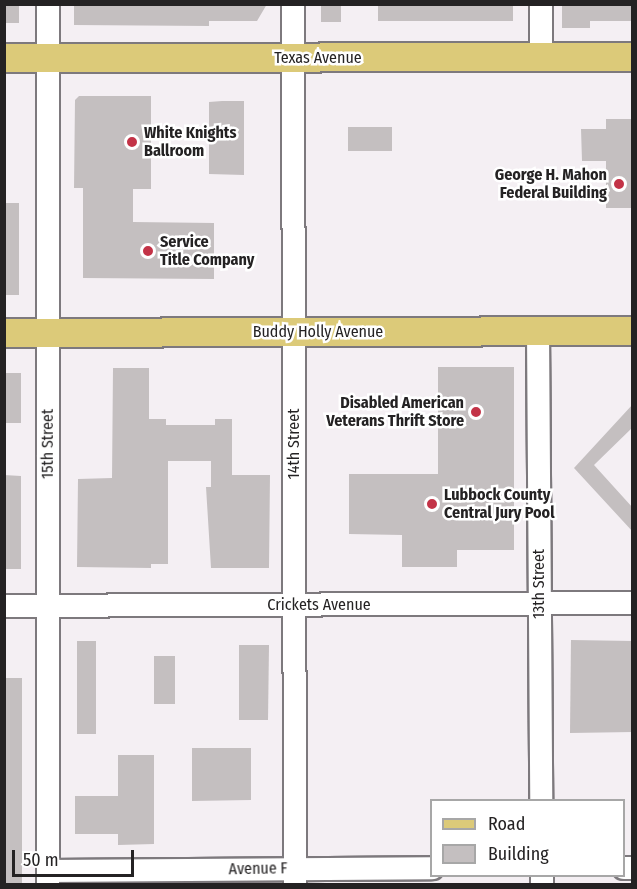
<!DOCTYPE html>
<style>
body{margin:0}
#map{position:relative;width:637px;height:889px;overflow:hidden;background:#f4eff3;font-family:"Fira Sans Condensed",sans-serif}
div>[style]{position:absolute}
.building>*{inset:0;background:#c4bfc0}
.roads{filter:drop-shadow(2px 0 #7d797d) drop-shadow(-2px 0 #7d797d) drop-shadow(0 2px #7d797d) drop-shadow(0 -2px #7d797d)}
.minor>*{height:22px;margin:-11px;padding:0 11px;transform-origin:11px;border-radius:11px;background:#fff}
.major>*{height:28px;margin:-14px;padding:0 14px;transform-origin:14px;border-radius:14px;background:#dcca79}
.dots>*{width:16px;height:16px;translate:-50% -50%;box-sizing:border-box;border:3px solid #fff;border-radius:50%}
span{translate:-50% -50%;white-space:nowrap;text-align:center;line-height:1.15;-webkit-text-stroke:5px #fff;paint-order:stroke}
.street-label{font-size:16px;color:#242223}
.poi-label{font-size:16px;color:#242223;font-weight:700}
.left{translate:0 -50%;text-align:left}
.right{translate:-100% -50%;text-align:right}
.frame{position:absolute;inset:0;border:6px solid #242223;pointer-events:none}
.legend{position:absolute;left:430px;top:799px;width:195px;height:78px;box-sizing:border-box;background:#fff;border:2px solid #a7a7a7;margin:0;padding:8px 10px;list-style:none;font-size:18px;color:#242223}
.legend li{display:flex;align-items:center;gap:12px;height:30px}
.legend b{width:30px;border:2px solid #a7a7a7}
.scale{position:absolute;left:12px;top:850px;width:122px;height:27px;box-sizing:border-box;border:3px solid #242223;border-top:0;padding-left:8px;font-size:18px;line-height:21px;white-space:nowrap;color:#242223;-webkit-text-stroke:4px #fff;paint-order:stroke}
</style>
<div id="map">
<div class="building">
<div style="clip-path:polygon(4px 4px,19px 4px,19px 23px,4px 23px)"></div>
<div style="clip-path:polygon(74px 4px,267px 4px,257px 21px,209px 21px,209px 26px,74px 25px)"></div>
<div style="clip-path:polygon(321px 4px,341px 4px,341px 22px,321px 22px)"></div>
<div style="clip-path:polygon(378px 4px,513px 4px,513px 21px,378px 21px)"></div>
<div style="clip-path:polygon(562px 4px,633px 4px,633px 21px,590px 21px,590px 28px,562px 28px)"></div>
<div style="clip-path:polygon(79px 96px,151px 96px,151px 189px,133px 189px,133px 222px,214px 223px,214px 279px,83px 278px,83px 188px,74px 188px,75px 100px)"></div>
<div style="clip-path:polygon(222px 101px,244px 101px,244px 175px,209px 174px,209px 102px)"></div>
<div style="clip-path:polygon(606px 119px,633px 119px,633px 208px,606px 208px,606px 161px,582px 161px,581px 129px,606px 129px)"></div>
<div style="clip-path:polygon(348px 127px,392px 127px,392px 151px,348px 151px)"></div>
<div style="clip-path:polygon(4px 203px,19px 203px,19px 295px,4px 295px)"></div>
<div style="clip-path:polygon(438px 367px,514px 367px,514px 550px,457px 550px,457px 567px,402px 567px,402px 535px,349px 534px,349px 474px,438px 474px)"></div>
<div style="clip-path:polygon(113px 368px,149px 368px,149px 419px,166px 419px,166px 425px,215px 425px,215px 419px,232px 419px,232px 475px,270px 475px,269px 568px,211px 568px,206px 487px,211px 487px,211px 461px,168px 461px,168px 564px,151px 564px,151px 568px,77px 567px,78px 479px,112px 478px)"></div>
<div style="clip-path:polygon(4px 373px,21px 373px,21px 423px,4px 423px)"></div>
<div style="clip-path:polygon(633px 404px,633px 427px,594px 465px,633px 508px,633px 532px,574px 468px)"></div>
<div style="clip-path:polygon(4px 475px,21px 476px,21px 569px,4px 569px)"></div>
<div style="clip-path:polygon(571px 640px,633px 641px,633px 732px,570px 733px)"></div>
<div style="clip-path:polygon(77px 641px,96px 641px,96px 734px,77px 734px)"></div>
<div style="clip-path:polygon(239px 645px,269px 645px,268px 720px,239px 720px)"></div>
<div style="clip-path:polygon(154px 656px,175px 656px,175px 704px,154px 704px)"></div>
<div style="clip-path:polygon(4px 678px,22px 678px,22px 885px,4px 885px)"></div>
<div style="clip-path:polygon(192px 748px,251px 748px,251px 800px,192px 801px)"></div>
<div style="clip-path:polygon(118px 755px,154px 755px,154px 844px,118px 845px,118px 834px,75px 834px,75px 796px,118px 796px)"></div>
</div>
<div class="roads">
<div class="minor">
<div style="left:48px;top:4px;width:880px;rotate:90deg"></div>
<div style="left:293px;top:4px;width:880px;rotate:89.87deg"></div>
<div style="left:541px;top:4px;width:53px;rotate:90deg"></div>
<div style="left:538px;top:331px;width:469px;rotate:89.6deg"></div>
<div style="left:4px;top:606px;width:628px;rotate:-0.27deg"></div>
<div style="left:624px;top:868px;width:8px"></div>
<div style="left:48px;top:871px;width:384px;rotate:-0.4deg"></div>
<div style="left:542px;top:876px;width:8px;rotate:90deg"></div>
</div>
<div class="major">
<div style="left:4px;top:58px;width:628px;rotate:-0.09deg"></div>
<div style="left:4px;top:333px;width:628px;rotate:-0.18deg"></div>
</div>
</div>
<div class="dots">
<div style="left:132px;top:142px;background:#c33347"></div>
<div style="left:619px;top:184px;background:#c33347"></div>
<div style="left:148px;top:251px;background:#c33347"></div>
<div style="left:476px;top:412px;background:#c33347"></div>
<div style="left:432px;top:504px;background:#c33347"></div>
</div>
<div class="street-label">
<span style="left:318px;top:58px">Texas Avenue</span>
<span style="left:318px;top:332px">Buddy Holly Avenue</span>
<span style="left:48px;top:444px;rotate:-90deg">15th Street</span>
<span style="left:294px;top:444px;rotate:-90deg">14th Street</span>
<span style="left:539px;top:584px;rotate:-90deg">13th Street</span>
<span style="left:319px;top:605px">Crickets Avenue</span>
<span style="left:258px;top:869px;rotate:-1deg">Avenue F</span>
</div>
<div class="poi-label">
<span class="left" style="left:144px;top:142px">White Knights<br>Ballroom</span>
<span class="right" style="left:607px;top:184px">George H. Mahon<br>Federal Building</span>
<span class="left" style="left:160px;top:251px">Service<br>Title Company</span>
<span class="right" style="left:464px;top:412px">Disabled American<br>Veterans Thrift Store</span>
<span class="left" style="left:444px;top:504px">Lubbock County<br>Central Jury Pool</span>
</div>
<div class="frame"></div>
<ul class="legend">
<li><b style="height:8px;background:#dcca79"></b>Road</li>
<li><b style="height:16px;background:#c4bfc0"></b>Building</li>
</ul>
<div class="scale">50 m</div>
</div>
